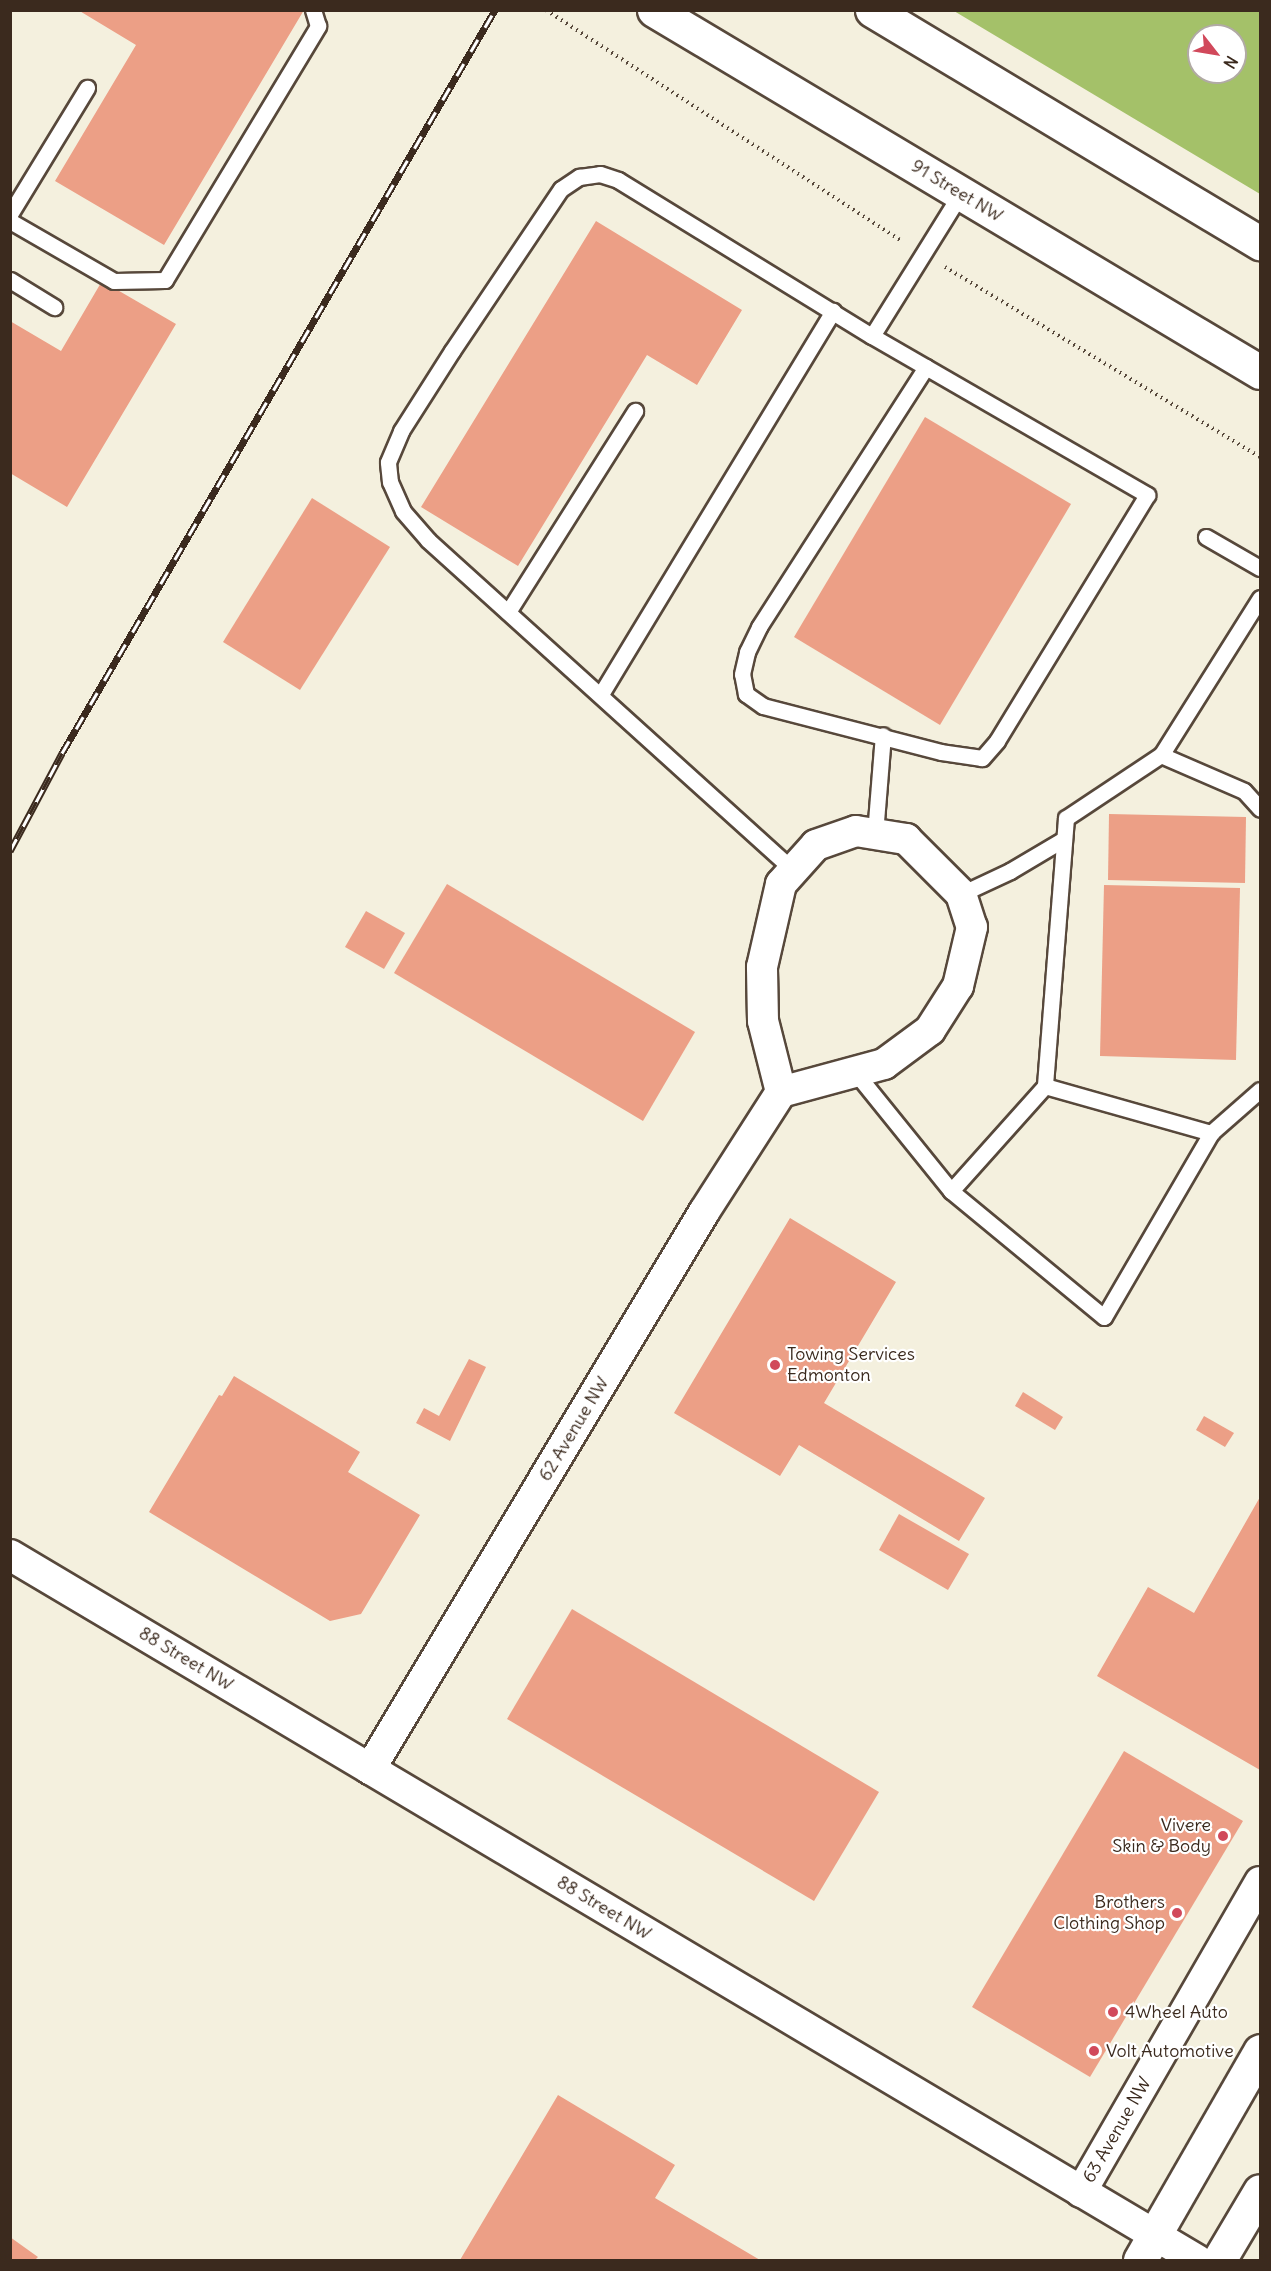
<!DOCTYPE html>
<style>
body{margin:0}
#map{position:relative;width:1271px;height:2271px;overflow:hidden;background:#f4f0de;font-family:Delius,sans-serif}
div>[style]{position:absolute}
.green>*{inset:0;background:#a4c169}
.building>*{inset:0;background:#ec9f86}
.path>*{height:4px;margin-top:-2px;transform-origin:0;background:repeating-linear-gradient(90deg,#57483b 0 1.5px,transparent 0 6px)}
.roads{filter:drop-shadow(2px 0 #57483b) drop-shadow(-2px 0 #57483b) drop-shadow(0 2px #57483b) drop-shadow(0 -2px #57483b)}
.service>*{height:15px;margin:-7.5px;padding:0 7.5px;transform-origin:7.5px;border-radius:7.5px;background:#fff}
.minor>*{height:30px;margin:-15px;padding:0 15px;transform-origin:15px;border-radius:15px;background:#fff}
.secondary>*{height:33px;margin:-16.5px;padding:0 16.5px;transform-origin:16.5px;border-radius:16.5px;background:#fff}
.rail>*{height:7px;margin-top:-3.5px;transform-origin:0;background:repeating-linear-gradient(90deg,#fff 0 14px,#3b2a1e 0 28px);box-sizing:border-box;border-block:2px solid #3b2a1e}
.dots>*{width:16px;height:16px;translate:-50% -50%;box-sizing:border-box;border:3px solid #fff;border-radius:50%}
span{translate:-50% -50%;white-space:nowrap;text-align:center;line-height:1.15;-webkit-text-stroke:4.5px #fff;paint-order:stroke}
.street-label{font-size:18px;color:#3b2a1e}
.poi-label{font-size:18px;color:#3b2a1e}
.left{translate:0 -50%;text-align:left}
.right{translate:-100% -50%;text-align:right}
.frame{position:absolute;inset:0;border:12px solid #3b2a1e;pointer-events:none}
.north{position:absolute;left:1187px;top:24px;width:60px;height:60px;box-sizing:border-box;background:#fff;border:2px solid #b1aaa5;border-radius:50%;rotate:121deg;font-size:16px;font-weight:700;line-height:24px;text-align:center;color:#3b2a1e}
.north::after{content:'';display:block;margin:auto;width:21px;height:27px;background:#d1495b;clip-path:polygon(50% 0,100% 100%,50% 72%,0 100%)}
</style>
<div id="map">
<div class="green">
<div style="clip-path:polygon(evenodd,954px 11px,1260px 11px,1260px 194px,954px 11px,1199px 36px,1235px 36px,1235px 72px,1199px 72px,1199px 36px)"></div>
</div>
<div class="building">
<div style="clip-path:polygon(78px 10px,304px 10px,164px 245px,55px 181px,136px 45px)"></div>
<div style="clip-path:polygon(596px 221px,742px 310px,697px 385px,647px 355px,518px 566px,421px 507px)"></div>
<div style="clip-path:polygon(102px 281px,176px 324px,67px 507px,10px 473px,10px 321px,61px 351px)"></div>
<div style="clip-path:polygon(925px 417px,1071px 504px,940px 725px,794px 637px)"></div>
<div style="clip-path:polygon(312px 498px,390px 547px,300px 690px,223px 642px)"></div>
<div style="clip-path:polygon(1109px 814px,1246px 817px,1245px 883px,1108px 880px)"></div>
<div style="clip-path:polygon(447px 884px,695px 1032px,643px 1121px,394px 973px)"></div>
<div style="clip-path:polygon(1104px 885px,1240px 888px,1236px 1060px,1100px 1056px)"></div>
<div style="clip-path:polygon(366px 911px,405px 933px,384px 969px,345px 947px)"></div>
<div style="clip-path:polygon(790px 1218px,896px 1282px,824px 1403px,985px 1498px,959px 1541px,799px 1445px,780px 1476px,674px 1413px)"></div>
<div style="clip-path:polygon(469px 1359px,486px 1367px,450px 1441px,416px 1423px,424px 1408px,439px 1416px)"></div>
<div style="clip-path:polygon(234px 1376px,360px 1452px,348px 1472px,420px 1515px,361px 1614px,330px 1621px,149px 1512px,219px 1395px,222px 1396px)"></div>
<div style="clip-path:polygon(1023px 1392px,1063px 1417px,1055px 1430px,1015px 1406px)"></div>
<div style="clip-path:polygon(1204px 1416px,1234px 1433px,1225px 1447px,1196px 1430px)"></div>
<div style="clip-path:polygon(1260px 1497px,1260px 1770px,1097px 1676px,1148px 1587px,1194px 1613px)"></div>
<div style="clip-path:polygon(899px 1514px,969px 1554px,948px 1590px,879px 1550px)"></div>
<div style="clip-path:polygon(572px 1609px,879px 1792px,814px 1901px,507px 1719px)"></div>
<div style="clip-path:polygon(1124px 1751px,1243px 1821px,1090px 2077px,972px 2007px)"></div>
<div style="clip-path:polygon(558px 2095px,675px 2165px,655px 2198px,760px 2260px,460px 2260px)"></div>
<div style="clip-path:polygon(10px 2237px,38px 2257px,35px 2260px,10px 2260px)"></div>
</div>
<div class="path">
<div style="left:546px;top:10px;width:422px;rotate:33deg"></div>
<div style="left:945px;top:267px;width:368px;rotate:31.1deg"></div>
</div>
<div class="roads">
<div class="service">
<div style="left:10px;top:214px;width:148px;rotate:-58.6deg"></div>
<div style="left:10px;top:221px;width:120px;rotate:30deg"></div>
<div style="left:114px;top:281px;width:51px;rotate:-1.1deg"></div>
<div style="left:165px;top:280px;width:297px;rotate:-58.9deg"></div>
<div style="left:318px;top:26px;width:17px;rotate:-107deg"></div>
<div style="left:10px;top:280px;width:52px;rotate:31.5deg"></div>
<div style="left:872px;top:336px;width:318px;rotate:30deg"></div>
<div style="left:1147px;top:495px;width:288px;rotate:121.4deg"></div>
<div style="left:997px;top:741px;width:23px;rotate:131deg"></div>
<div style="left:982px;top:758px;width:41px;rotate:-171.7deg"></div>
<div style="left:941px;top:752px;width:184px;rotate:-165.5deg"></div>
<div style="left:763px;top:706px;width:21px;rotate:-145deg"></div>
<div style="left:746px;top:694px;width:20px;rotate:-101deg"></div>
<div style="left:742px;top:674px;width:23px;rotate:-77deg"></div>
<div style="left:747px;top:652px;width:28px;rotate:-64deg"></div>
<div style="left:759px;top:627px;width:309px;rotate:-57.3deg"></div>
<div style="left:1206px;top:537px;width:62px;rotate:29.9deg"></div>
<div style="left:1260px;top:598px;width:186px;rotate:122.2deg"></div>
<div style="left:1161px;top:755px;width:90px;rotate:23.4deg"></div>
<div style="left:1244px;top:791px;width:24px;rotate:48deg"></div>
<div style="left:508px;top:612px;width:238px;rotate:-57.7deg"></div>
<div style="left:601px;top:694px;width:448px;rotate:-58.8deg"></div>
<div style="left:1161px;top:755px;width:114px;rotate:146.4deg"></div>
<div style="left:1066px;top:818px;width:269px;rotate:94.5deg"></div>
<div style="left:1045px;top:1086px;width:173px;rotate:15.8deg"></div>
<div style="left:875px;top:834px;width:99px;rotate:-85.4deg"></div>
<div style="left:793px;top:870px;width:492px;rotate:-137.9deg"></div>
<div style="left:428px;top:540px;width:38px;rotate:-131deg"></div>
<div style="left:403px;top:511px;width:32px;rotate:-114deg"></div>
<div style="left:390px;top:482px;width:20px;rotate:-96deg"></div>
<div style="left:388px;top:462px;width:34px;rotate:-67deg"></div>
<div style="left:401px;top:431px;width:95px;rotate:-57.5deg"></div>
<div style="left:452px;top:351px;width:195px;rotate:-56.1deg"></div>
<div style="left:561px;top:189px;width:22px;rotate:-34deg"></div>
<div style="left:579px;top:177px;width:21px;rotate:-8deg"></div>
<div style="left:600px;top:174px;width:19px;rotate:18deg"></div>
<div style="left:618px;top:180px;width:298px;rotate:31.6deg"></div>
<div style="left:872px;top:336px;width:168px;rotate:-58.1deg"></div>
<div style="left:961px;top:894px;width:54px;rotate:-25.1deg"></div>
<div style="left:1010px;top:871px;width:63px;rotate:-30.7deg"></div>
<div style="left:855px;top:1072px;width:153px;rotate:51.1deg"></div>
<div style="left:951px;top:1191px;width:141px;rotate:-48.2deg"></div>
<div style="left:951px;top:1191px;width:198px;rotate:39.5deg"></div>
<div style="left:1104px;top:1317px;width:213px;rotate:-59.8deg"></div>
<div style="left:1211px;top:1133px;width:65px;rotate:-41.3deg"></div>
</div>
<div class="minor">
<div style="left:10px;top:1555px;width:1381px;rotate:30.71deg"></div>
<div style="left:370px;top:1769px;width:649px;rotate:-59.05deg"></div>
<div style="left:704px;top:1212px;width:143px;rotate:-57.3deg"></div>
<div style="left:781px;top:1092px;width:73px;rotate:-104.2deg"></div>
<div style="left:763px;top:1021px;width:54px;rotate:-91.1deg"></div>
<div style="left:762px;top:967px;width:85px;rotate:-77.1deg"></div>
<div style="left:781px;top:884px;width:52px;rotate:-48.1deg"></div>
<div style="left:816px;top:845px;width:42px;rotate:-19.3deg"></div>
<div style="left:856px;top:831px;width:51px;rotate:9.1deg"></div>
<div style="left:906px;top:839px;width:78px;rotate:45deg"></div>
<div style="left:961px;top:894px;width:35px;rotate:72deg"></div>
<div style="left:972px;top:927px;width:61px;rotate:103.3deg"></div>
<div style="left:958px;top:986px;width:52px;rotate:122.5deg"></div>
<div style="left:930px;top:1030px;width:57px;rotate:143.5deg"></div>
<div style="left:884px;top:1064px;width:107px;rotate:164.8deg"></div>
<div style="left:1081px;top:2192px;width:358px;rotate:-60deg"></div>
</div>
<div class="secondary">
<div style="left:654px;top:10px;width:706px;rotate:30.85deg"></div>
<div style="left:872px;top:10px;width:453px;rotate:31deg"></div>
<div style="left:1140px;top:2260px;width:241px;rotate:-60.1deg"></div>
<div style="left:1219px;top:2260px;width:80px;rotate:-59.3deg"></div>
</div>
</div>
<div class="rail">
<div style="left:10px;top:851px;width:111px;rotate:-62deg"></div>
<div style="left:62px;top:753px;width:860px;rotate:-59.77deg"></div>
</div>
<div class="dots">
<div style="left:775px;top:1365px;background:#d1495b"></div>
<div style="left:1223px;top:1836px;background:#d1495b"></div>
<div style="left:1177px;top:1913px;background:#d1495b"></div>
<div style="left:1113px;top:2012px;background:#d1495b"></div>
<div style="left:1094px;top:2051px;background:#d1495b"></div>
</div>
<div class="street-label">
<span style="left:957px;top:191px;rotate:31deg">91 Street NW</span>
<span style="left:574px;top:1429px;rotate:-59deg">62 Avenue NW</span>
<span style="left:186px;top:1659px;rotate:31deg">88 Street NW</span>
<span style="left:604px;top:1908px;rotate:31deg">88 Street NW</span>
<span style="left:1117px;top:2130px;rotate:-60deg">63 Avenue NW</span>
</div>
<div class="poi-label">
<span class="left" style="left:787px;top:1365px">Towing Services<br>Edmonton</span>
<span class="right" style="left:1211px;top:1836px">Vivere<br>Skin &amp; Body</span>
<span class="right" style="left:1165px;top:1913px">Brothers<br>Clothing Shop</span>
<span class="left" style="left:1125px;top:2012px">4Wheel Auto</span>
<span class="left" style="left:1106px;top:2051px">Volt Automotive</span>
</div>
<div class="frame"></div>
<div class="north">N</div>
</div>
